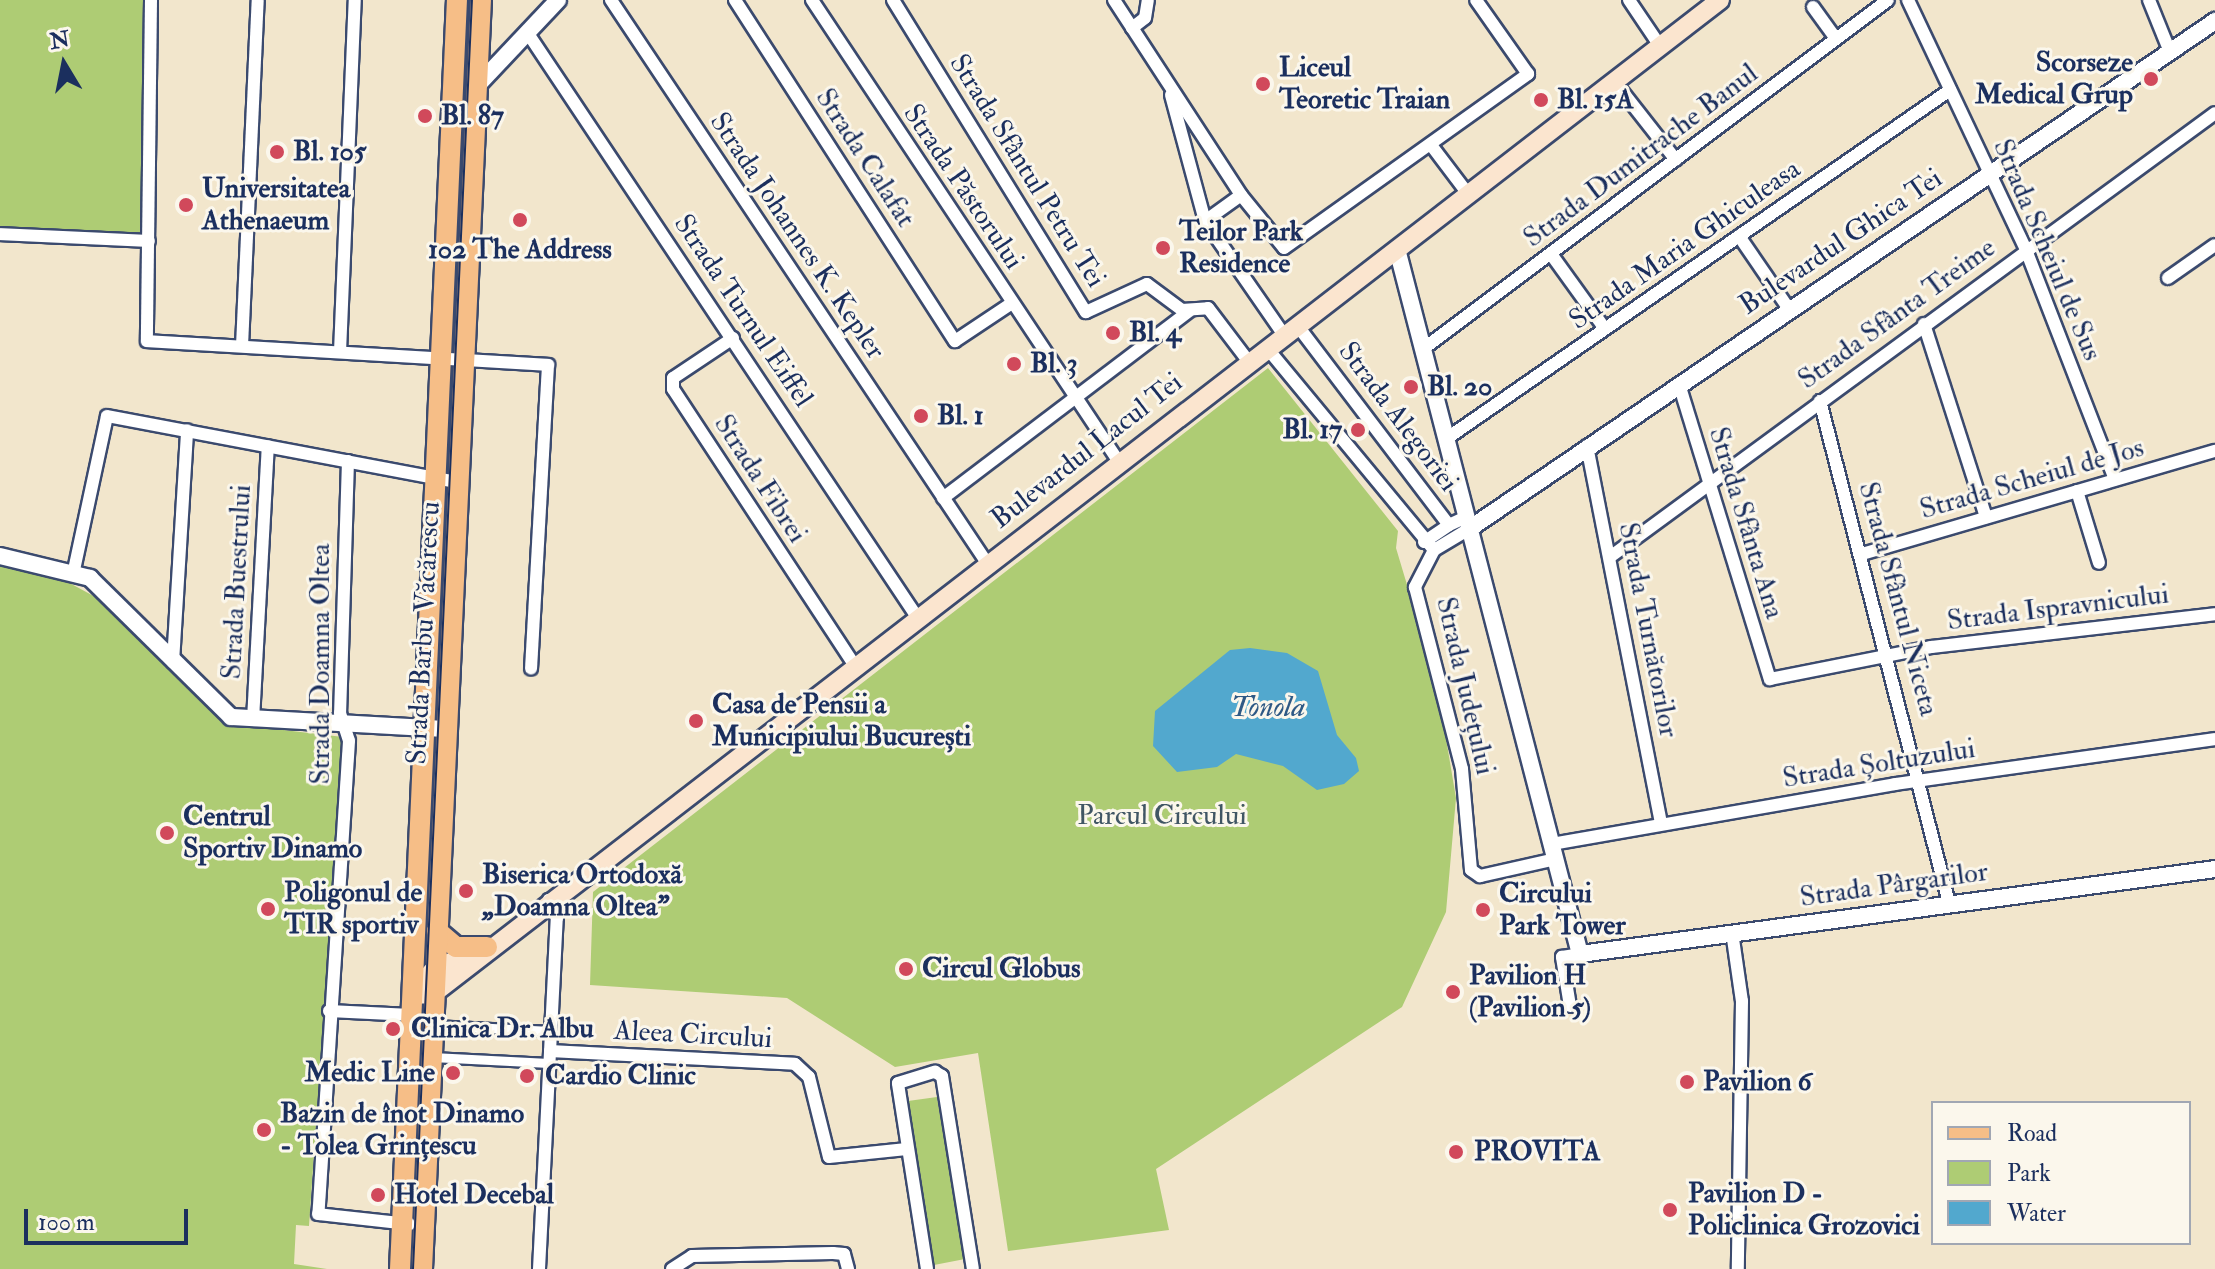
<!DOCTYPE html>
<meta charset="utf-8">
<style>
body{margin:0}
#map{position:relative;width:2215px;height:1269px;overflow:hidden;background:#f2e6cc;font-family:"IM FELL Double Pica",serif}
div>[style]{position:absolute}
.green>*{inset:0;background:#aecc74}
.water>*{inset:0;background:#52a8ce}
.roads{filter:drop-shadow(2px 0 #3b4a6e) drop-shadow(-2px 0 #3b4a6e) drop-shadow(0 2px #3b4a6e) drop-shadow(0 -2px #3b4a6e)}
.pedestrian>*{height:9px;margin:-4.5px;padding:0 4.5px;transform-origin:4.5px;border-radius:4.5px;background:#fff}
.minor>*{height:12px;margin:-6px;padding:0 6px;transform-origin:6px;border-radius:6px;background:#fff}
.tertiary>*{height:16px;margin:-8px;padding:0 8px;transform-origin:8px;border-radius:8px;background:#fff}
.secondary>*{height:18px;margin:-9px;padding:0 9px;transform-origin:9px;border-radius:9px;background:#fbe5cf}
.primary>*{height:20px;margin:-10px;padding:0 10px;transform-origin:10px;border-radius:10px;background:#f6be87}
.tram>*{height:2px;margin:-1px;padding:0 1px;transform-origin:1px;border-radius:1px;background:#1b2f5e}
.dots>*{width:22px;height:22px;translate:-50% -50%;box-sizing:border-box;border:4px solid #fbf7ec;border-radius:50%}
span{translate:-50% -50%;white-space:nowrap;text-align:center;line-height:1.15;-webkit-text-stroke:6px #fbf7ec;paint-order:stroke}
.poi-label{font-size:28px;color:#1b2f5e;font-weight:700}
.right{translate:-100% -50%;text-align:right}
.left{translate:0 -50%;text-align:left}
.street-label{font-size:28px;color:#1b2f5e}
.park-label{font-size:28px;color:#405664}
.water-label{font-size:30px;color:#2e5985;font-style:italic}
.legend{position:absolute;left:1931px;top:1101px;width:260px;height:144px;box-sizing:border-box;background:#fbf7ec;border:2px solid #a1a7b3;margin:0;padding:10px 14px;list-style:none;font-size:24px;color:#1b2f5e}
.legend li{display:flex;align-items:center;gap:16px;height:40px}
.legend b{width:40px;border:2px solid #a1a7b3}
.north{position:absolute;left:24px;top:24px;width:80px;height:80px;-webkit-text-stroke:6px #fbf7ec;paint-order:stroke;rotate:350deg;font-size:22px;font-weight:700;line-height:32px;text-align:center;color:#1b2f5e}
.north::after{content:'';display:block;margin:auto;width:28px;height:36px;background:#1b2f5e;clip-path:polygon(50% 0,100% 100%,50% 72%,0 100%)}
.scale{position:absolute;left:24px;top:1209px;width:164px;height:36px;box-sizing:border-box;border:4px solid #1b2f5e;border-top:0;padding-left:10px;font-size:24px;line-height:28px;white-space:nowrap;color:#1b2f5e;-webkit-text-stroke:6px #fbf7ec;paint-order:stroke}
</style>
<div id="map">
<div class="green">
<div style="clip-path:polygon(0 0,146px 0,143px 234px,0 229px)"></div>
<div style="clip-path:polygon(1268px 368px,1398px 531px,1396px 548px,1437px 685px,1456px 798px,1446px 912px,1402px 1007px,1156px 1169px,1169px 1230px,1008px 1251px,978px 1053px,895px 1067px,787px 998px,590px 985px,593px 892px)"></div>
<div style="clip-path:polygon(0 563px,51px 573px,101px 600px,223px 723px,343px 737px,309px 1226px,296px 1225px,294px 1264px,327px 1269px,0 1269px)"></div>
<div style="clip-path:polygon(937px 1097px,965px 1259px,934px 1265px,908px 1101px)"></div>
</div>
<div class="water">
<div style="clip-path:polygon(1250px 648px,1287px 653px,1318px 671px,1337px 735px,1356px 758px,1359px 771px,1344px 784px,1317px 790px,1283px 766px,1236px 754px,1217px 767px,1177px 772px,1153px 746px,1155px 711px,1230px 650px)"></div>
</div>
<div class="roads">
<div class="pedestrian">
<div style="left:433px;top:1025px;width:118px;rotate:2.9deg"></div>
<div style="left:432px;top:1057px;width:117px;rotate:2.9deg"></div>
</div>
<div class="minor">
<div style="left:151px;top:0;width:341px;rotate:90.7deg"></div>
<div style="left:147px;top:341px;width:402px;rotate:3.4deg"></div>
<div style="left:548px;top:365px;width:304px;rotate:93.2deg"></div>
<div style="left:611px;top:0;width:677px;rotate:56.26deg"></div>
<div style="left:735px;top:0;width:406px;rotate:57.2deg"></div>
<div style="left:955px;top:341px;width:69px;rotate:-33.7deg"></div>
<div style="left:812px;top:0;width:555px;rotate:56.4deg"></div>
<div style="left:893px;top:0;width:367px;rotate:58.3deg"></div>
<div style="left:1086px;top:312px;width:67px;rotate:-24.7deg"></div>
<div style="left:1147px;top:284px;width:44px;rotate:36.6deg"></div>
<div style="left:1182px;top:310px;width:26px;rotate:-4deg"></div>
<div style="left:1208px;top:308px;width:68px;rotate:52.8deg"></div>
<div style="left:1114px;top:0;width:233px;rotate:56.9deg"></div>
<div style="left:1241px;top:195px;width:68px;rotate:50.9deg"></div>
<div style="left:1284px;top:248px;width:300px;rotate:-35.5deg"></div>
<div style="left:1528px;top:74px;width:90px;rotate:-125.1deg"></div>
<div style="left:1629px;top:0;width:55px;rotate:56deg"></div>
<div style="left:1908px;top:0;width:276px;rotate:64.7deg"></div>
<div style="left:2026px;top:250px;width:246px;rotate:68.8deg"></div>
<div style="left:2149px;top:0;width:56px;rotate:68deg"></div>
<div style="left:1813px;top:7px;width:39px;rotate:54deg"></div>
<div style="left:1132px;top:28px;width:16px;rotate:-38deg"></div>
<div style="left:1145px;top:18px;width:18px;rotate:-81deg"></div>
<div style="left:527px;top:32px;width:703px;rotate:56.31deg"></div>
<div style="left:1614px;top:81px;width:100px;rotate:51.9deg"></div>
<div style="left:1171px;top:95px;width:131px;rotate:74.9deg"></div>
<div style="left:1205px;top:221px;width:139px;rotate:55.3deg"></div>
<div style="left:1431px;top:145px;width:61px;rotate:52.9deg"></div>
<div style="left:1205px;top:221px;width:44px;rotate:-35.8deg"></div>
<div style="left:0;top:234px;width:149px;rotate:2.7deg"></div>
<div style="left:1739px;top:236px;width:88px;rotate:55.6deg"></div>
<div style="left:1551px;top:254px;width:92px;rotate:54.2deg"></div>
<div style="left:2168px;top:278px;width:57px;rotate:-35.1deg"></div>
<div style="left:1924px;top:324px;width:203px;rotate:72.2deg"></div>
<div style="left:1297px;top:325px;width:251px;rotate:52.8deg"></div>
<div style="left:1449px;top:525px;width:19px;rotate:-25deg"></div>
<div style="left:733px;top:338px;width:72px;rotate:146.3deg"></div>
<div style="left:673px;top:378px;width:11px;rotate:90deg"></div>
<div style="left:673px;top:389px;width:330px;rotate:56.7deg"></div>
<div style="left:242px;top:346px;width:346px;rotate:-87.4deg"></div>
<div style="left:1267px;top:348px;width:262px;rotate:50.4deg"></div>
<div style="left:1423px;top:349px;width:581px;rotate:-36.89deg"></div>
<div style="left:340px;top:352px;width:352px;rotate:-87.6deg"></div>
<div style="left:1679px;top:384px;width:309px;rotate:72.9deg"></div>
<div style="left:1770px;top:679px;width:164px;rotate:-11.2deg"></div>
<div style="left:1931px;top:647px;width:286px;rotate:-6.6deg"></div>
<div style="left:1820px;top:401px;width:518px;rotate:75.59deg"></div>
<div style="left:1446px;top:439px;width:613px;rotate:-34.7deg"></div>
<div style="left:1587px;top:446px;width:385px;rotate:78.9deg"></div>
<div style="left:348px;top:461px;width:252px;rotate:91.8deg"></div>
<div style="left:340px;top:713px;width:29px;rotate:72deg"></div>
<div style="left:349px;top:741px;width:474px;rotate:93.7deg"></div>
<div style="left:318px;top:1214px;width:92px;rotate:6.3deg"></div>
<div style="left:2077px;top:491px;width:75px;rotate:73deg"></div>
<div style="left:943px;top:498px;width:309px;rotate:-37.2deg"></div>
<div style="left:1469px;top:529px;width:41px;rotate:149deg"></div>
<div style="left:1434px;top:550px;width:42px;rotate:117.2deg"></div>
<div style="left:1415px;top:587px;width:188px;rotate:75.5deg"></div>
<div style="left:1462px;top:769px;width:101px;rotate:84.9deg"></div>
<div style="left:1471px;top:870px;width:11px;rotate:34deg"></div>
<div style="left:1480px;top:876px;width:78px;rotate:-12.6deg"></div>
<div style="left:1424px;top:542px;width:30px;rotate:-34deg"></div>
<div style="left:1862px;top:554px;width:368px;rotate:-16.3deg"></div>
<div style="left:1610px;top:557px;width:750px;rotate:-36.27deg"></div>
<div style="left:74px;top:570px;width:157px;rotate:-77.9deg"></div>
<div style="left:107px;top:416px;width:359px;rotate:10.7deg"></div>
<div style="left:173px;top:662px;width:232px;rotate:-86.5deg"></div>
<div style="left:253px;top:720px;width:274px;rotate:-86.9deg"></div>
<div style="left:1552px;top:844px;width:348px;rotate:-9.9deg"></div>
<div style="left:1895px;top:784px;width:323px;rotate:-8deg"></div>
<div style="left:1732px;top:932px;width:70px;rotate:81.8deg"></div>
<div style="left:1742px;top:1001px;width:268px;rotate:90.9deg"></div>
<div style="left:1570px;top:1006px;width:50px;rotate:-99.3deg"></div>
<div style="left:1562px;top:957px;width:18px;rotate:-9deg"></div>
<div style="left:329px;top:1011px;width:82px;rotate:2.8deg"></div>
<div style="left:550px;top:1051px;width:245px;rotate:3deg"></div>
<div style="left:795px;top:1064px;width:19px;rotate:43deg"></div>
<div style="left:809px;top:1077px;width:82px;rotate:76deg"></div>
<div style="left:829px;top:1157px;width:78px;rotate:-5.9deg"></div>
<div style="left:539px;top:1269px;width:351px;rotate:-87.1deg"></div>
<div style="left:557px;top:918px;width:20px;rotate:-114deg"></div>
<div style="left:672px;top:1269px;width:24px;rotate:-33deg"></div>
<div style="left:692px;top:1256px;width:141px;rotate:-1.2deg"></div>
<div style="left:833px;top:1253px;width:11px;rotate:5deg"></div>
<div style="left:844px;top:1254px;width:16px;rotate:75deg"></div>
<div style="left:927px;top:1269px;width:188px;rotate:-98.9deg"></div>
<div style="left:898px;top:1083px;width:39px;rotate:-17deg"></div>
<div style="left:935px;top:1072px;width:8px;rotate:30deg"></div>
<div style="left:942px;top:1076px;width:195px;rotate:80.9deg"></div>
</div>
<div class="tertiary">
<div style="left:477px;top:86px;width:118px;rotate:-46.7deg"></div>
<div style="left:1397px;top:249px;width:728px;rotate:75.45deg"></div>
<div style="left:1580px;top:954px;width:641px;rotate:-7.62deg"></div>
<div style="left:1469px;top:529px;width:903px;rotate:-34.25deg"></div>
<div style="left:0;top:556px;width:93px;rotate:13.7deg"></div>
<div style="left:90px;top:578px;width:198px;rotate:44.6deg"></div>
<div style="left:231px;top:717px;width:215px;rotate:3.2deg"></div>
</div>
<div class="secondary">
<div style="left:484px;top:948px;width:54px;rotate:157.2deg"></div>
<div style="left:434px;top:969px;width:34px;rotate:130deg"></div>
<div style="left:412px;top:995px;width:21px;rotate:-3deg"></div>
<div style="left:433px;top:994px;width:1626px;rotate:-37.68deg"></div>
</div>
<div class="primary">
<div style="left:437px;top:931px;width:25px;rotate:40deg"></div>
<div style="left:456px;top:947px;width:31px"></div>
<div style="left:400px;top:1269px;width:1270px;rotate:-87.43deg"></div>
<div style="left:422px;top:1269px;width:1270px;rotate:-87.34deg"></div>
</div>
</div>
<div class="tram">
<div style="left:413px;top:1269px;width:1270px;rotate:-87.34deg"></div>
</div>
<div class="dots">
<div style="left:2151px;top:79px;background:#d1495b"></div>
<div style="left:1263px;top:84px;background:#d1495b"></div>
<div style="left:1541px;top:100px;background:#d1495b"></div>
<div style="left:425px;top:116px;background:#d1495b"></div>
<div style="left:277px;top:152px;background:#d1495b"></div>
<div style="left:186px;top:205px;background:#d1495b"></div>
<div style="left:520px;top:220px;background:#d1495b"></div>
<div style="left:1163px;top:248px;background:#d1495b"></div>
<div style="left:1113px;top:333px;background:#d1495b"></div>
<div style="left:1014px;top:364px;background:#d1495b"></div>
<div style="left:1411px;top:387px;background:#d1495b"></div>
<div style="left:921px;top:416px;background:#d1495b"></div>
<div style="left:1358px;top:430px;background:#d1495b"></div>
<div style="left:696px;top:721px;background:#d1495b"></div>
<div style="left:167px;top:833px;background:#d1495b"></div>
<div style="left:466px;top:891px;background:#d1495b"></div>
<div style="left:268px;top:909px;background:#d1495b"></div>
<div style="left:1483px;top:910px;background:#d1495b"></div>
<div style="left:906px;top:969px;background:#d1495b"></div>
<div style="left:1453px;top:992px;background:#d1495b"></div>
<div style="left:393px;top:1029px;background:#d1495b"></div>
<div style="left:453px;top:1073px;background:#d1495b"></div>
<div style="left:527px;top:1076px;background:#d1495b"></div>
<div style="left:1687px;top:1082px;background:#d1495b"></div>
<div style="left:264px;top:1130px;background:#d1495b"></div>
<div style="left:1456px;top:1152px;background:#d1495b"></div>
<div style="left:378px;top:1195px;background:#d1495b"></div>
<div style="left:1670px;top:1210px;background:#d1495b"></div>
</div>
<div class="poi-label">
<span class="right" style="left:2133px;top:79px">Scorseze<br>Medical Grup</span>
<span class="left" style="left:1279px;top:84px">Liceul<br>Teoretic Traian</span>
<span class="left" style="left:1557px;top:100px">Bl. 15A</span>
<span class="left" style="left:441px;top:116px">Bl. 87</span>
<span class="left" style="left:293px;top:152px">Bl. 105</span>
<span class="left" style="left:202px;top:205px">Universitatea<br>Athenaeum</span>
<span class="left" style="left:1179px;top:248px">Teilor Park<br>Residence</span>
<span style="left:520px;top:250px">102 The Address</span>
<span class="left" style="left:1129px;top:333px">Bl. 4</span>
<span class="left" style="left:1030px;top:364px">Bl. 3</span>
<span class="left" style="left:1427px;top:387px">Bl. 20</span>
<span class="left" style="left:937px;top:416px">Bl. 1</span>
<span class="right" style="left:1342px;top:430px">Bl. 17</span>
<span class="left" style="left:712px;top:721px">Casa de Pensii a<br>Municipiului București</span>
<span class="left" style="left:183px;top:833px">Centrul<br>Sportiv Dinamo</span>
<span class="left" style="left:482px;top:891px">Biserica Ortodoxă<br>„Doamna Oltea”</span>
<span class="left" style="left:284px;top:909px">Poligonul de<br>TIR sportiv</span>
<span class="left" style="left:1499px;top:910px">Circului<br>Park Tower</span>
<span class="left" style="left:922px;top:969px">Circul Globus</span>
<span class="left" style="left:1469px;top:992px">Pavilion H<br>(Pavilion 5)</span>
<span class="left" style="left:411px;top:1029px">Clinica Dr. Albu</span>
<span class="right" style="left:435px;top:1073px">Medic Line</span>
<span class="left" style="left:545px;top:1076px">Cardio Clinic</span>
<span class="left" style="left:1703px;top:1082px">Pavilion 6</span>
<span class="left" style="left:280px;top:1130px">Bazin de înot Dinamo<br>- Tolea Grințescu</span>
<span class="left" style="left:1474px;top:1152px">PROVITA</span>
<span class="left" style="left:1688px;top:1210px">Pavilion D -<br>Policlinica Grozovici</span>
<span class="left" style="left:394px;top:1195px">Hotel Decebal</span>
</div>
<div class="street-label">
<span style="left:1641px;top:156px;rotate:-37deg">Strada Dumitrache Banul</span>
<span style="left:865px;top:158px;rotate:57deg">Strada Calafat</span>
<span style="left:1027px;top:171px;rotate:58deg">Strada Sfântul Petru Tei</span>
<span style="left:963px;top:187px;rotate:56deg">Strada Păstorului</span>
<span style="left:797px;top:236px;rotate:56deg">Strada Johannes K. Kepler</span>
<span style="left:1841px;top:242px;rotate:-34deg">Bulevardul Ghica Tei</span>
<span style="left:1685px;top:245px;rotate:-35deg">Strada Maria Ghiculeasa</span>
<span style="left:2047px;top:250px;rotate:67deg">Strada Scheiul de Sus</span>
<span style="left:743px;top:311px;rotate:56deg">Strada Turnul Eiffel</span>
<span style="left:1897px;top:314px;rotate:-36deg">Strada Sfânta Treime</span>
<span style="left:1398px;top:417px;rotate:53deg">Strada Alegoriei</span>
<span style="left:1087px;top:451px;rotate:-38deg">Bulevardul Lacul Tei</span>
<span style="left:760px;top:479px;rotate:57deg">Strada Fibrei</span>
<span style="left:2032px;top:479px;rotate:-16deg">Strada Scheiul de Jos</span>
<span style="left:1746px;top:523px;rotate:73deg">Strada Sfânta Ana</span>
<span style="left:237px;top:582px;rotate:-87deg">Strada Buestrului</span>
<span style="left:1898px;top:599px;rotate:75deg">Strada Sfântul Niceta</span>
<span style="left:2058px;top:608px;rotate:-7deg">Strada Ispravnicului</span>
<span style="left:1648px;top:630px;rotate:79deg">Strada Turnătorilor</span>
<span style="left:424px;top:633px;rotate:-87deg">Strada Barbu Văcărescu</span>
<span style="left:321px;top:664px;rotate:-90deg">Strada Doamna Oltea</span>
<span style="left:1465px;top:686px;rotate:77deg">Strada Județului</span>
<span style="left:1879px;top:764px;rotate:-9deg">Strada Șoltuzului</span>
<span style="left:1894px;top:885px;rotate:-8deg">Strada Pârgarilor</span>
<span style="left:693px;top:1035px;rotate:3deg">Aleea Circului</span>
</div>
<div class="park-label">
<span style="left:1162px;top:816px">Parcul Circului</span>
</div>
<div class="water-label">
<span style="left:1268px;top:707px">Tonola</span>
</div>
<ul class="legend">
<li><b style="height:10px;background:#f6be87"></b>Road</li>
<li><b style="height:22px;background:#aecc74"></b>Park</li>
<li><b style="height:22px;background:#52a8ce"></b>Water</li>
</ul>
<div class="north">N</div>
<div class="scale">100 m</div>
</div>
